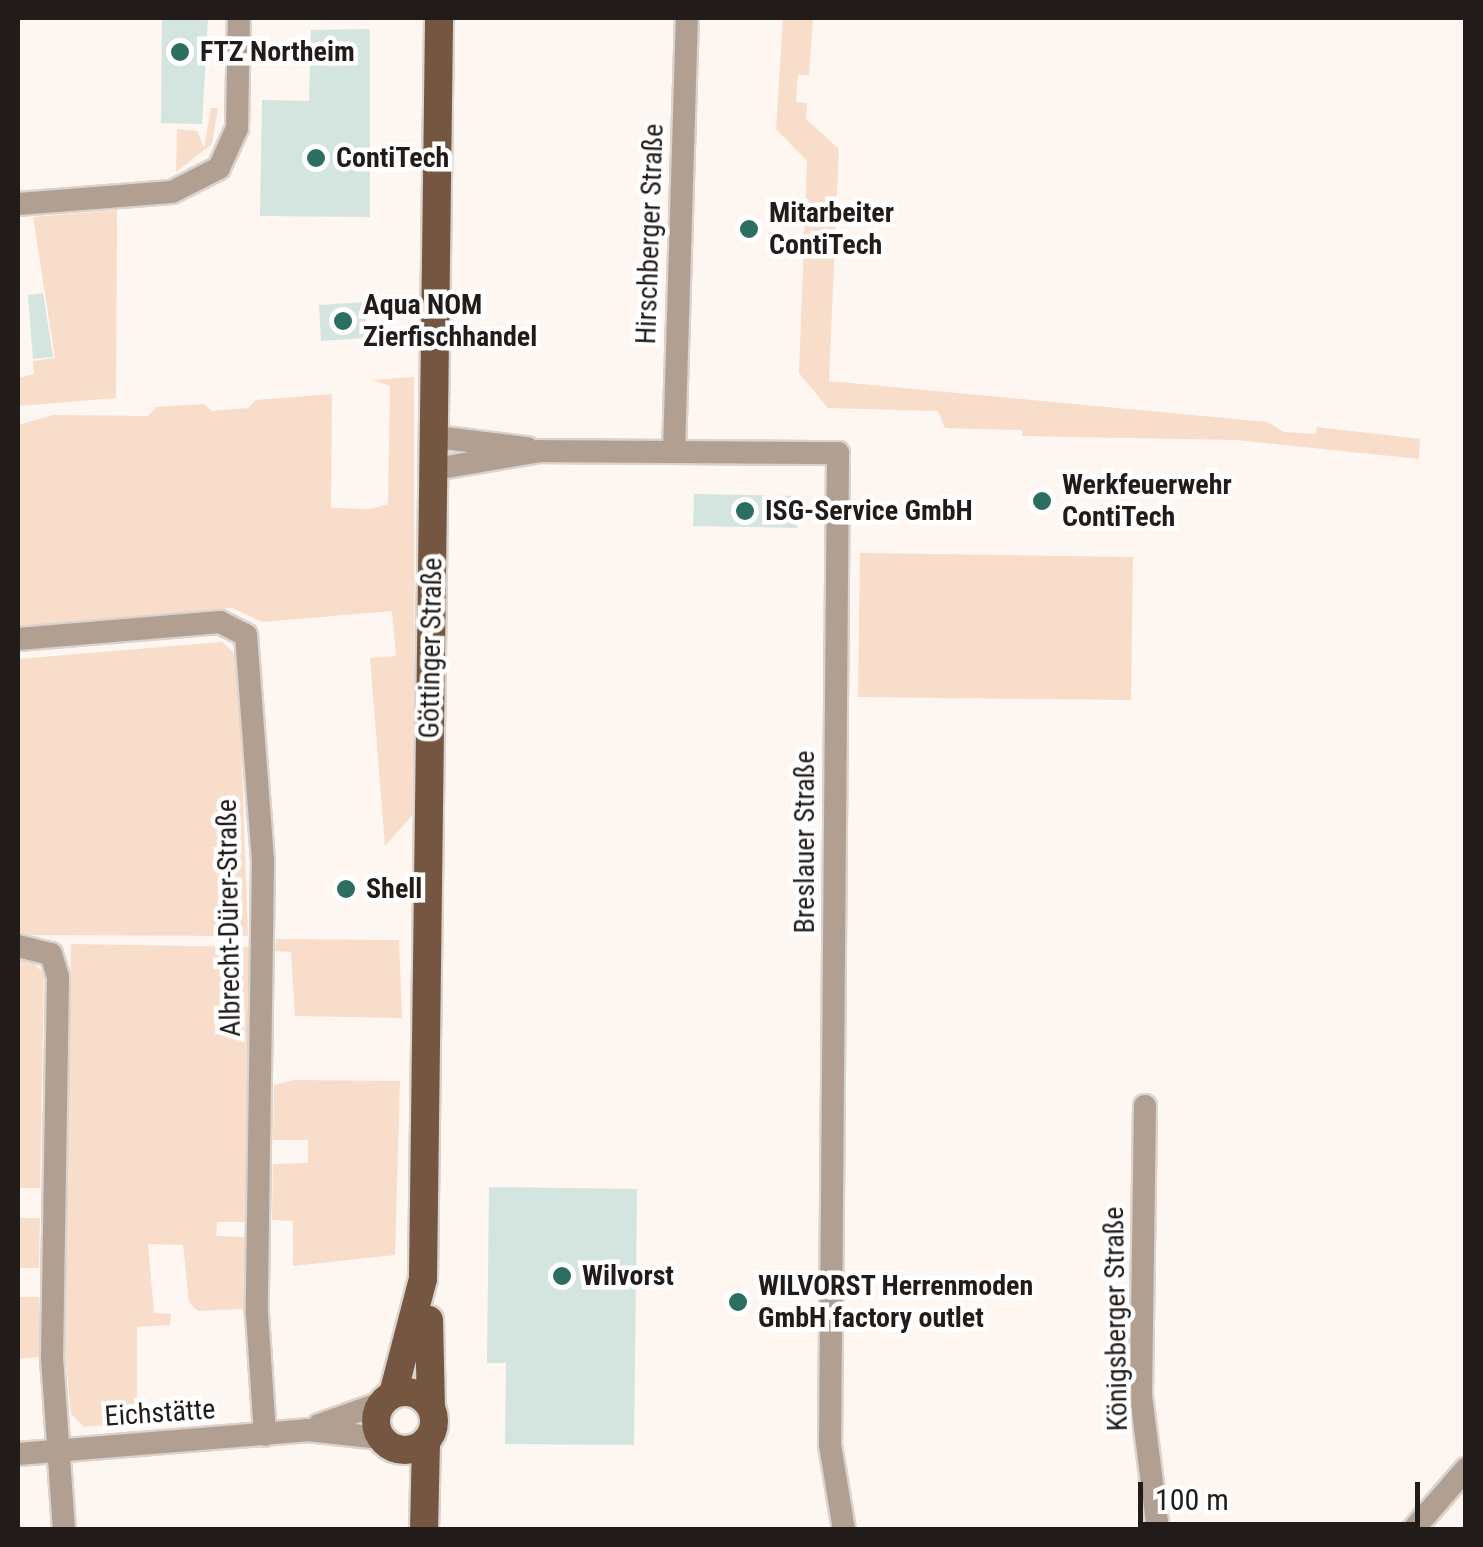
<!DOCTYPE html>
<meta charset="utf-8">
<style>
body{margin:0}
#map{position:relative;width:1483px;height:1547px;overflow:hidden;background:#fef6f1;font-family:"Roboto Condensed",sans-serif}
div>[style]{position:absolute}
.green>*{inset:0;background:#f8ddca}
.building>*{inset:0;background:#d4e4df}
.roads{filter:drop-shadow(2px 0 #dbd3ce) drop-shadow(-2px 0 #dbd3ce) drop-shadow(0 2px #dbd3ce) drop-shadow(0 -2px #dbd3ce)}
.minor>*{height:22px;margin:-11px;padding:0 11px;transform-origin:11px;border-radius:11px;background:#b19f92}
.major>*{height:28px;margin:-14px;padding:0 14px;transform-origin:14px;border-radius:14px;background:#755640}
.major>.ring{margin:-14px;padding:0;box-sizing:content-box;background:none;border:28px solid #755640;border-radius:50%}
.dots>*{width:28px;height:28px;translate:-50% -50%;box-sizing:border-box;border:5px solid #fff;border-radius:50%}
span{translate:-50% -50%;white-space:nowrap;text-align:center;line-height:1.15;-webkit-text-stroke:9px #fff;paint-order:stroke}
.poi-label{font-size:28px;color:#211c19;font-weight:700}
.left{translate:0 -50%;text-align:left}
.street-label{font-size:28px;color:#211c19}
.frame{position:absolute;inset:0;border:20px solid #211c19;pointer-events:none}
.scale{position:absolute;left:1138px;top:1482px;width:282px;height:45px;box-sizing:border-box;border:5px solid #211c19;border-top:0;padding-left:12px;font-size:30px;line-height:35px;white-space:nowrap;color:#211c19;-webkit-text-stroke:8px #fff;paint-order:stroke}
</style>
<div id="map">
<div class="green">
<div style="clip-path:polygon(783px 18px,813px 18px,809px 75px,798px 75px,796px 102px,807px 103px,806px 119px,839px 149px,829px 381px,1267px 422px,1284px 432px,1316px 434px,1317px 427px,1420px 439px,1419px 459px,1237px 440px,1022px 436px,1022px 430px,945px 428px,938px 411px,828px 408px,799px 373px,807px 161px,776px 129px)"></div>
<div style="clip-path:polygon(211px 108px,218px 108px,212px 144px,176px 172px,177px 129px,197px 131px,204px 148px)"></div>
<div style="clip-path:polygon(117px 210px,116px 398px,18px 406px,18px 378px,34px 374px,33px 361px,55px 358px,33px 217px)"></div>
<div style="clip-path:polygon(414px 377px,415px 812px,385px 846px,370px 658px,396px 656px,392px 611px,263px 622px,232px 608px,18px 626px,18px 425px,53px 415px,148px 416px,156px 407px,204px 404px,212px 411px,248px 408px,256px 400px,332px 394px,331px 508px,371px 509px,388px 504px,390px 386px,373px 380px)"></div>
<div style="clip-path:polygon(860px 553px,1133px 557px,1131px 700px,858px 697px)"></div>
<div style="clip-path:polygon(222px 642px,238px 656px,248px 936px,18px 935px,18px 659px)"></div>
<div style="clip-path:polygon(276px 939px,399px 940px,402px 1018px,295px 1016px,291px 952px,275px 951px)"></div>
<div style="clip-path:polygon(71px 944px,249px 947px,245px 1222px,217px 1222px,216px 1236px,245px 1237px,244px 1309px,198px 1311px,189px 1302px,183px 1245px,148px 1244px,154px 1313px,171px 1314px,170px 1325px,137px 1327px,137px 1422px,84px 1427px,71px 1414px,65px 1351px)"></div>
<div style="clip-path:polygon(18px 961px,32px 961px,44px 974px,40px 1188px,18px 1188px)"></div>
<div style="clip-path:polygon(294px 1080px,400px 1081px,395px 1255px,293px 1266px,293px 1221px,272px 1220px,273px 1164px,308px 1163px,308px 1140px,273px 1140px,274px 1085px)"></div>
<div style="clip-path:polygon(18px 1218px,40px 1218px,39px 1268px,18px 1268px)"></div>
<div style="clip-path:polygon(18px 1297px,39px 1297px,39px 1357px,18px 1359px)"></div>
</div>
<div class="building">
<div style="clip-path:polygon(162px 18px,208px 18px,202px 124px,161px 123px)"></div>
<div style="clip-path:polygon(370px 29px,370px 217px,260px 216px,262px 100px,309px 101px,311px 30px)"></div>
<div style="clip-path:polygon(43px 293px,53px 357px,33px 359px,28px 295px)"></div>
<div style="clip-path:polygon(366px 302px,366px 338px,321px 341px,319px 305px)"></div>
<div style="clip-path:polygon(694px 494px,798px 496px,797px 528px,693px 526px)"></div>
<div style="clip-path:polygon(489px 1187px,637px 1189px,634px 1445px,505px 1444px,506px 1363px,487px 1363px)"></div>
</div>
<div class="roads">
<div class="minor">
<div style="left:18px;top:204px;width:154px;rotate:-4.5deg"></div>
<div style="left:172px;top:192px;width:53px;rotate:-27.1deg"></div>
<div style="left:219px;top:168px;width:44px;rotate:-65.8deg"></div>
<div style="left:237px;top:128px;width:110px;rotate:-89deg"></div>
<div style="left:436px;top:437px;width:92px;rotate:6.9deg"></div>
<div style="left:674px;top:452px;width:434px;rotate:-88.3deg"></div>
<div style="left:435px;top:469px;width:107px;rotate:-9.7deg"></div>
<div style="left:540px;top:451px;width:298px;rotate:0.4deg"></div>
<div style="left:838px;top:453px;width:992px;rotate:90.46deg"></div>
<div style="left:830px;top:1445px;width:86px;rotate:80.6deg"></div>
<div style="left:18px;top:639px;width:203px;rotate:-4.8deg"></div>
<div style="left:220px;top:622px;width:29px;rotate:27deg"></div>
<div style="left:246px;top:635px;width:227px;rotate:85.7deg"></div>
<div style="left:263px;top:861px;width:453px;rotate:90.8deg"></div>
<div style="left:257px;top:1314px;width:121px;rotate:86.2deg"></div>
<div style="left:18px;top:946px;width:34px;rotate:14deg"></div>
<div style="left:51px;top:954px;width:24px;rotate:73deg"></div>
<div style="left:58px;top:977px;width:381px;rotate:90.9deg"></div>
<div style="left:52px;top:1358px;width:172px;rotate:86deg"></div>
<div style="left:1145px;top:1106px;width:290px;rotate:90.8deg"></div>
<div style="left:1141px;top:1396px;width:135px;rotate:82.8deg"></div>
<div style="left:319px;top:1425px;width:66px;rotate:-19.5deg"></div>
<div style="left:18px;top:1454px;width:290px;rotate:-4.7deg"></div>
<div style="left:307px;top:1430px;width:74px;rotate:6.2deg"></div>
<div style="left:1413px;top:1530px;width:81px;rotate:-49deg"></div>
</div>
<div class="major">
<div style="left:429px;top:1320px;width:86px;rotate:88.7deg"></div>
<div class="ring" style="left:376px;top:1392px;width:30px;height:30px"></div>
<div style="left:393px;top:1394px;width:119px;rotate:-75.4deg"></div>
<div style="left:423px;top:1279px;width:1261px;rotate:-89.27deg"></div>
<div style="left:424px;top:1530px;width:89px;rotate:-88.7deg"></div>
</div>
</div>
<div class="dots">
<div style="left:180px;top:52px;background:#2c6f61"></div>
<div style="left:316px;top:158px;background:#2c6f61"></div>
<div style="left:749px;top:229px;background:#2c6f61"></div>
<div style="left:343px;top:321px;background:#2c6f61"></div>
<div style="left:1042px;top:501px;background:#2c6f61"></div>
<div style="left:745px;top:511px;background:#2c6f61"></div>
<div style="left:346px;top:889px;background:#2c6f61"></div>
<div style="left:562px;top:1276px;background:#2c6f61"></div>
<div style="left:738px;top:1302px;background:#2c6f61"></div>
</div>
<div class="poi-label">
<span class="left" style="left:200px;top:52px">FTZ Northeim</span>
<span class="left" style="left:336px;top:158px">ContiTech</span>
<span class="left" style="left:769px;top:229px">Mitarbeiter<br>ContiTech</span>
<span class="left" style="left:363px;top:321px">Aqua NOM<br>Zierfischhandel</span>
<span class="left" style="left:1062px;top:501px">Werkfeuerwehr<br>ContiTech</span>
<span class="left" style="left:765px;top:511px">ISG-Service GmbH</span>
<span class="left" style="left:366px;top:889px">Shell</span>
<span class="left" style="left:582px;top:1276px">Wilvorst</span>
<span class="left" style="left:758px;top:1302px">WILVORST Herrenmoden<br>GmbH factory outlet</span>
</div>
<div class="street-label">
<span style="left:650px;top:234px;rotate:-88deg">Hirschberger Straße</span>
<span style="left:431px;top:648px;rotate:-89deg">Göttinger Straße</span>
<span style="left:805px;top:842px;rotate:-90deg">Breslauer Straße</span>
<span style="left:229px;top:918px;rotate:-91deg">Albrecht-Dürer-Straße</span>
<span style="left:1116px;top:1319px;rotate:-91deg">Königsberger Straße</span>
<span style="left:160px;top:1413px;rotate:-4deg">Eichstätte</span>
</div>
<div class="frame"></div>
<div class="scale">100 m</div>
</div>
